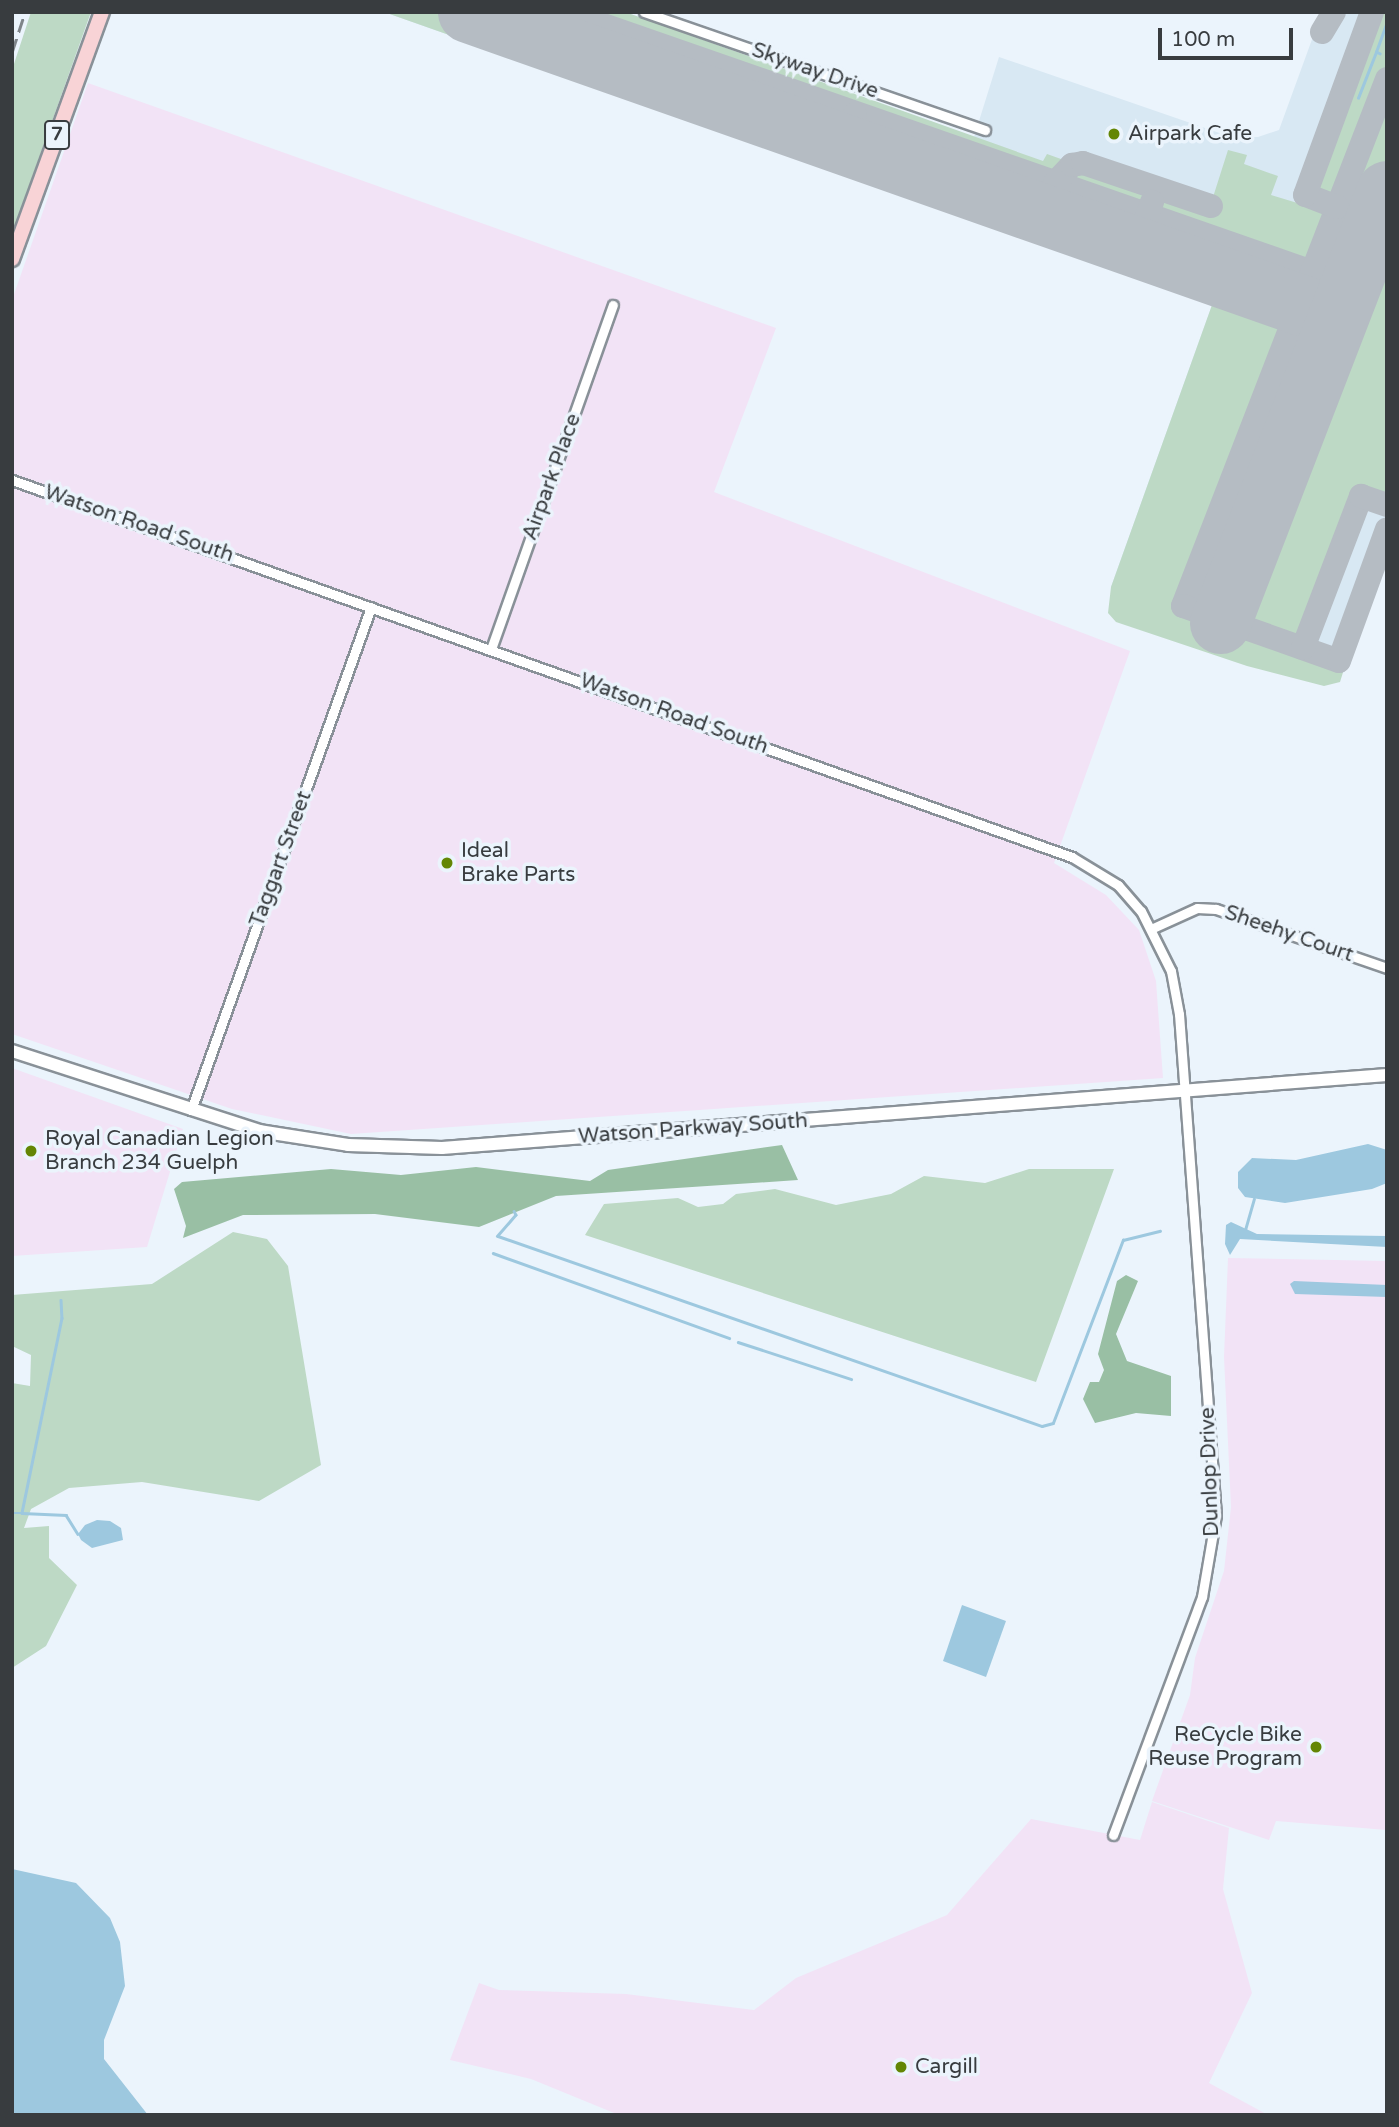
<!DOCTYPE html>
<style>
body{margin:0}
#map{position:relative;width:1399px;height:2127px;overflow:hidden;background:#ebf4fc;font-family:"Varela Round",sans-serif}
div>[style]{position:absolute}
.built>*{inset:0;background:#d8e8f3}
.industrial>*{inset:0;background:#f2e3f6}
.green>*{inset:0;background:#bdd9c5}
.forest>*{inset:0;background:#99bfa4}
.water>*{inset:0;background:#9dc8df}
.stream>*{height:2.5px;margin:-1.25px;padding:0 1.25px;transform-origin:1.25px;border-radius:1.25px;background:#9dc8df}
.taxiway>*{height:24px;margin:-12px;padding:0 12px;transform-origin:12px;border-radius:12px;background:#b5bcc3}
.runway>*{height:61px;margin:-30.5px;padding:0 30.5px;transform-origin:30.5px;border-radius:30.5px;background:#b5bcc3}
.roads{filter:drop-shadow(2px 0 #899198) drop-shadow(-2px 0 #899198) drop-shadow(0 2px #899198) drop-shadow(0 -2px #899198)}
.street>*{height:9px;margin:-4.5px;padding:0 4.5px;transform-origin:4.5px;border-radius:4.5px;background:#fff}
.secondary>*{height:12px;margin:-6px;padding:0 6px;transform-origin:6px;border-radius:6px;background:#fff}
.primary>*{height:14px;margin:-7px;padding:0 7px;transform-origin:7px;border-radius:7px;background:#f8d3d6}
.rail>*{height:2.5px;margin-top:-1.25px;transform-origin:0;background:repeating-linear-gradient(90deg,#7f858a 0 14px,transparent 0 21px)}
.dots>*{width:19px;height:19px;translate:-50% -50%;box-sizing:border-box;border:4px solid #ebf4fc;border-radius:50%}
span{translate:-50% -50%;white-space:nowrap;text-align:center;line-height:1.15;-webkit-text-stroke:7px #ebf4fc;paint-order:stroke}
.shield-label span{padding:2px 5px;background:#ebf4fc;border:2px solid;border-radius:5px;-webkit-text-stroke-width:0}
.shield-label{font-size:19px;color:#383c3f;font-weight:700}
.street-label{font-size:21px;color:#383c3f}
.poi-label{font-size:21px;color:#383c3f}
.left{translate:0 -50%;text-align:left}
.right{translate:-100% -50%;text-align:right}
.frame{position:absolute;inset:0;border:14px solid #383c3f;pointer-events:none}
.scale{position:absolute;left:1158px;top:28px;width:135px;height:32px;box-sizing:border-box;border:4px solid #383c3f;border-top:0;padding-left:9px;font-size:21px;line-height:24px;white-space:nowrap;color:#383c3f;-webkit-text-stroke:5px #ebf4fc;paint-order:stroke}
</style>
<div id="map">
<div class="built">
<div style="clip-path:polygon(384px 12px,625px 12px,974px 137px,999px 57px,1231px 137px,1258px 137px,1279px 130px,1322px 12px,1387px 12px,1387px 554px,1344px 670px,1111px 587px,1212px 305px)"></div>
</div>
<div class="industrial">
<div style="clip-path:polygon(88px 83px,776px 328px,714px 492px,1130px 651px,1054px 863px,1106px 895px,1139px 930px,1156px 981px,1163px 1078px,351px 1134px,232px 1109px,12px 1034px,12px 300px)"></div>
<div style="clip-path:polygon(12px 1068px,183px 1129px,147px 1247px,12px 1256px)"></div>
<div style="clip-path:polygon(1228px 1258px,1387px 1261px,1387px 1830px,1276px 1821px,1269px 1840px,1152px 1801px,1190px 1695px,1195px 1658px,1224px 1571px,1231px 1507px,1224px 1357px)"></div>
<div style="clip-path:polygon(1152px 1802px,1229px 1828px,1223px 1889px,1252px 1993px,1209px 2083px,1268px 2115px,619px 2115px,531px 2079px,450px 2060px,479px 1983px,499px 1990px,626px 1994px,754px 2010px,796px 1978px,947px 1915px,1031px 1819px,1140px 1840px)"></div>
</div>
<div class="green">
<div style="clip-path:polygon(31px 12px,91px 12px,12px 234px,12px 70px)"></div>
<div style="clip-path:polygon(384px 12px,625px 12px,1043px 161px,1047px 154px,1075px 164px,1073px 171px,1207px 216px,1228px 150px,1247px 155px,1244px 164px,1278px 176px,1271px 195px,1304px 205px,1375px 12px,1387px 12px,1387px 500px,1358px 491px,1299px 650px,1345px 666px,1340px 682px,1324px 686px,1247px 666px,1116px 622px,1108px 613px,1111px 587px,1212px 305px)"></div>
<div style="clip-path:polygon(1029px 1169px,1114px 1169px,1036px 1382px,585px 1235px,604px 1204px,678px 1198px,698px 1207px,723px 1204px,736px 1194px,775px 1189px,836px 1205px,891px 1194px,924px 1176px,985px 1183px)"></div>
<div style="clip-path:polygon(233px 1232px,267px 1239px,288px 1266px,321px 1465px,259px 1501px,142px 1482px,69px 1488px,31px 1509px,24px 1528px,49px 1526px,49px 1558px,77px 1585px,46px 1646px,12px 1668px,12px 1383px,30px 1386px,31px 1355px,12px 1346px,12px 1295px,152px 1284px)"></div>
</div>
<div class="forest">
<div style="clip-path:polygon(782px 1145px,798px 1180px,556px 1196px,479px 1227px,375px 1214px,243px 1215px,183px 1238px,186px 1226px,174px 1189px,182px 1182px,331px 1169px,401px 1175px,476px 1167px,590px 1181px,608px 1170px)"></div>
<div style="clip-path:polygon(1126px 1275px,1138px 1281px,1116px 1334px,1127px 1361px,1171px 1376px,1171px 1416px,1136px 1413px,1095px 1423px,1083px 1399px,1090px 1382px,1099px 1382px,1104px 1370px,1098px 1354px,1117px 1281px)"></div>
</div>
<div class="water">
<div style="clip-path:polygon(1368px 1144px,1387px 1150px,1387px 1183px,1372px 1189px,1285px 1203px,1245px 1197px,1238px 1188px,1238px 1172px,1252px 1158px,1296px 1160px)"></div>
<div style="clip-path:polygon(1231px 1222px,1257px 1234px,1387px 1236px,1387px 1247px,1240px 1239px,1230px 1255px,1225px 1244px,1226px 1225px)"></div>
<div style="clip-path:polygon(1294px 1281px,1387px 1285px,1387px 1297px,1295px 1294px,1290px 1284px)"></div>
<div style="clip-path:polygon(97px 1520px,110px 1521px,121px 1528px,123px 1540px,92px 1548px,81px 1540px,78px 1534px,85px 1525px)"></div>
<div style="clip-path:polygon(962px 1605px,1006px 1621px,986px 1677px,943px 1661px)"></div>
<div style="clip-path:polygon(12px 1869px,76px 1883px,110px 1918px,120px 1942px,125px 1986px,104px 2040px,104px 2059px,148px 2115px,12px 2115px)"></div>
</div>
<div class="stream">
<div style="left:1380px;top:54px;width:4px;rotate:-153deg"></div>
<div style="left:1376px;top:52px;width:32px;rotate:-70deg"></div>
<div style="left:1358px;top:98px;width:49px;rotate:-68.6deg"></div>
<div style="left:514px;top:1211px;width:4px;rotate:63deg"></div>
<div style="left:516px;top:1215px;width:28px;rotate:131deg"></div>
<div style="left:498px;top:1236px;width:576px;rotate:19.25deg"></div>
<div style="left:1042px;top:1426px;width:11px;rotate:-15deg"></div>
<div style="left:1053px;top:1423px;width:196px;rotate:-69.1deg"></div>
<div style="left:1123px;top:1240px;width:38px;rotate:-14deg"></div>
<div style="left:1245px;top:1230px;width:32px;rotate:-74deg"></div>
<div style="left:493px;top:1253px;width:251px;rotate:19.8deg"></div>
<div style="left:61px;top:1300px;width:18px;rotate:87deg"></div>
<div style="left:62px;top:1318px;width:199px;rotate:101.6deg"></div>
<div style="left:22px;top:1513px;width:44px;rotate:2.6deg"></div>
<div style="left:66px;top:1515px;width:22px;rotate:58deg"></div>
<div style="left:738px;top:1342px;width:119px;rotate:18.1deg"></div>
<div style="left:12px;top:1513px;width:10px"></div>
</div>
<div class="taxiway">
<div style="left:566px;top:12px;width:790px;rotate:19.21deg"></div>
<div style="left:1322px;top:32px;width:23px;rotate:-59deg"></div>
<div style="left:1387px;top:79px;width:565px;rotate:111.16deg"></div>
<div style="left:1183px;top:606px;width:165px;rotate:19.4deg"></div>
<div style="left:1339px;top:661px;width:140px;rotate:-70deg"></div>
<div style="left:843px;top:144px;width:32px;rotate:-68deg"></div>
<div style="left:1055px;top:183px;width:25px;rotate:-47deg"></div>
<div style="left:1072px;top:165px;width:11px;rotate:-10deg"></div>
<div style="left:1083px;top:163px;width:135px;rotate:18.6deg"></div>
<div style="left:1337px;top:207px;width:34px;rotate:-159deg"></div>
<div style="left:1305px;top:195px;width:195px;rotate:-69.9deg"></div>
<div style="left:1375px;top:221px;width:13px;rotate:18deg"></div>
<div style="left:1136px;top:247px;width:48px;rotate:-70.4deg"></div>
<div style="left:1303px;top:648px;width:163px;rotate:-69.1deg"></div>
<div style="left:1361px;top:496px;width:28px;rotate:19deg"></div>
</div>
<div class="runway">
<div style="left:468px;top:12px;width:886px;rotate:19.38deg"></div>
<div style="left:1220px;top:623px;width:463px;rotate:-68.9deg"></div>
</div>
<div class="roads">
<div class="street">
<div style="left:644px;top:12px;width:361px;rotate:19.1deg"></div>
<div style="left:12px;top:480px;width:1125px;rotate:19.58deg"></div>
<div style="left:1072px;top:857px;width:54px;rotate:31.3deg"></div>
<div style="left:1118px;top:885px;width:35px;rotate:49deg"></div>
<div style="left:1141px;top:911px;width:67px;rotate:63.4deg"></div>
<div style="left:1171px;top:971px;width:44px;rotate:79.5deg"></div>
<div style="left:1179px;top:1014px;width:502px;rotate:85.78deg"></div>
<div style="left:1216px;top:1515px;width:83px;rotate:99.7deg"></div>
<div style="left:1202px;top:1597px;width:254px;rotate:110.5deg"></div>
<div style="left:491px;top:649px;width:365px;rotate:-70.5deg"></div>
<div style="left:1153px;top:928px;width:48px;rotate:-24.4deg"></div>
<div style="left:1197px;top:908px;width:19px;rotate:3deg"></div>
<div style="left:1216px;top:909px;width:181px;rotate:19deg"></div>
<div style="left:191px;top:1110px;width:534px;rotate:-70.31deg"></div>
</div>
<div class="secondary">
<div style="left:12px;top:1051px;width:260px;rotate:17.9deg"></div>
<div style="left:259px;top:1131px;width:90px;rotate:8.9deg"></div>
<div style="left:348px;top:1145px;width:94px;rotate:1.8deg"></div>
<div style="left:442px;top:1148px;width:948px;rotate:-4.42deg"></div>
</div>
<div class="primary">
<div style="left:12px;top:259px;width:263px;rotate:-70deg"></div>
</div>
</div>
<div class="rail">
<div style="left:12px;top:52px;width:42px;rotate:-72deg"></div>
</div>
<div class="dots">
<div style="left:1114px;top:134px;background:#638604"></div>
<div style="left:447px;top:863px;background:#638604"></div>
<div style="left:31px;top:1151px;background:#638604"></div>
<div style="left:1316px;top:1747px;background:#638604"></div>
<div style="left:901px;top:2067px;background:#638604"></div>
</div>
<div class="shield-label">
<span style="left:57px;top:135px">7</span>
</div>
<div class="street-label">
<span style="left:815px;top:71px;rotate:19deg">Skyway Drive</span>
<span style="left:552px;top:477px;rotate:-70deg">Airpark Place</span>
<span style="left:139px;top:524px;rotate:19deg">Watson Road South</span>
<span style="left:674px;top:714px;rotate:20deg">Watson Road South</span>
<span style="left:281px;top:859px;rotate:-70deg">Taggart Street</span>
<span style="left:1289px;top:934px;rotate:19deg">Sheehy Court</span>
<span style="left:693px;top:1129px;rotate:-4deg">Watson Parkway South</span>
<span style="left:1210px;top:1472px;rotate:-92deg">Dunlop Drive</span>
</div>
<div class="poi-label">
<span class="left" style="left:1128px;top:134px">Airpark Cafe</span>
<span class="left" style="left:461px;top:863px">Ideal<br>Brake Parts</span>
<span class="left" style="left:45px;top:1151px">Royal Canadian Legion<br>Branch 234 Guelph</span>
<span class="right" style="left:1302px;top:1747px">ReCycle Bike<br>Reuse Program</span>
<span class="left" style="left:915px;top:2067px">Cargill</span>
</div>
<div class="frame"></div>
<div class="scale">100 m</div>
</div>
